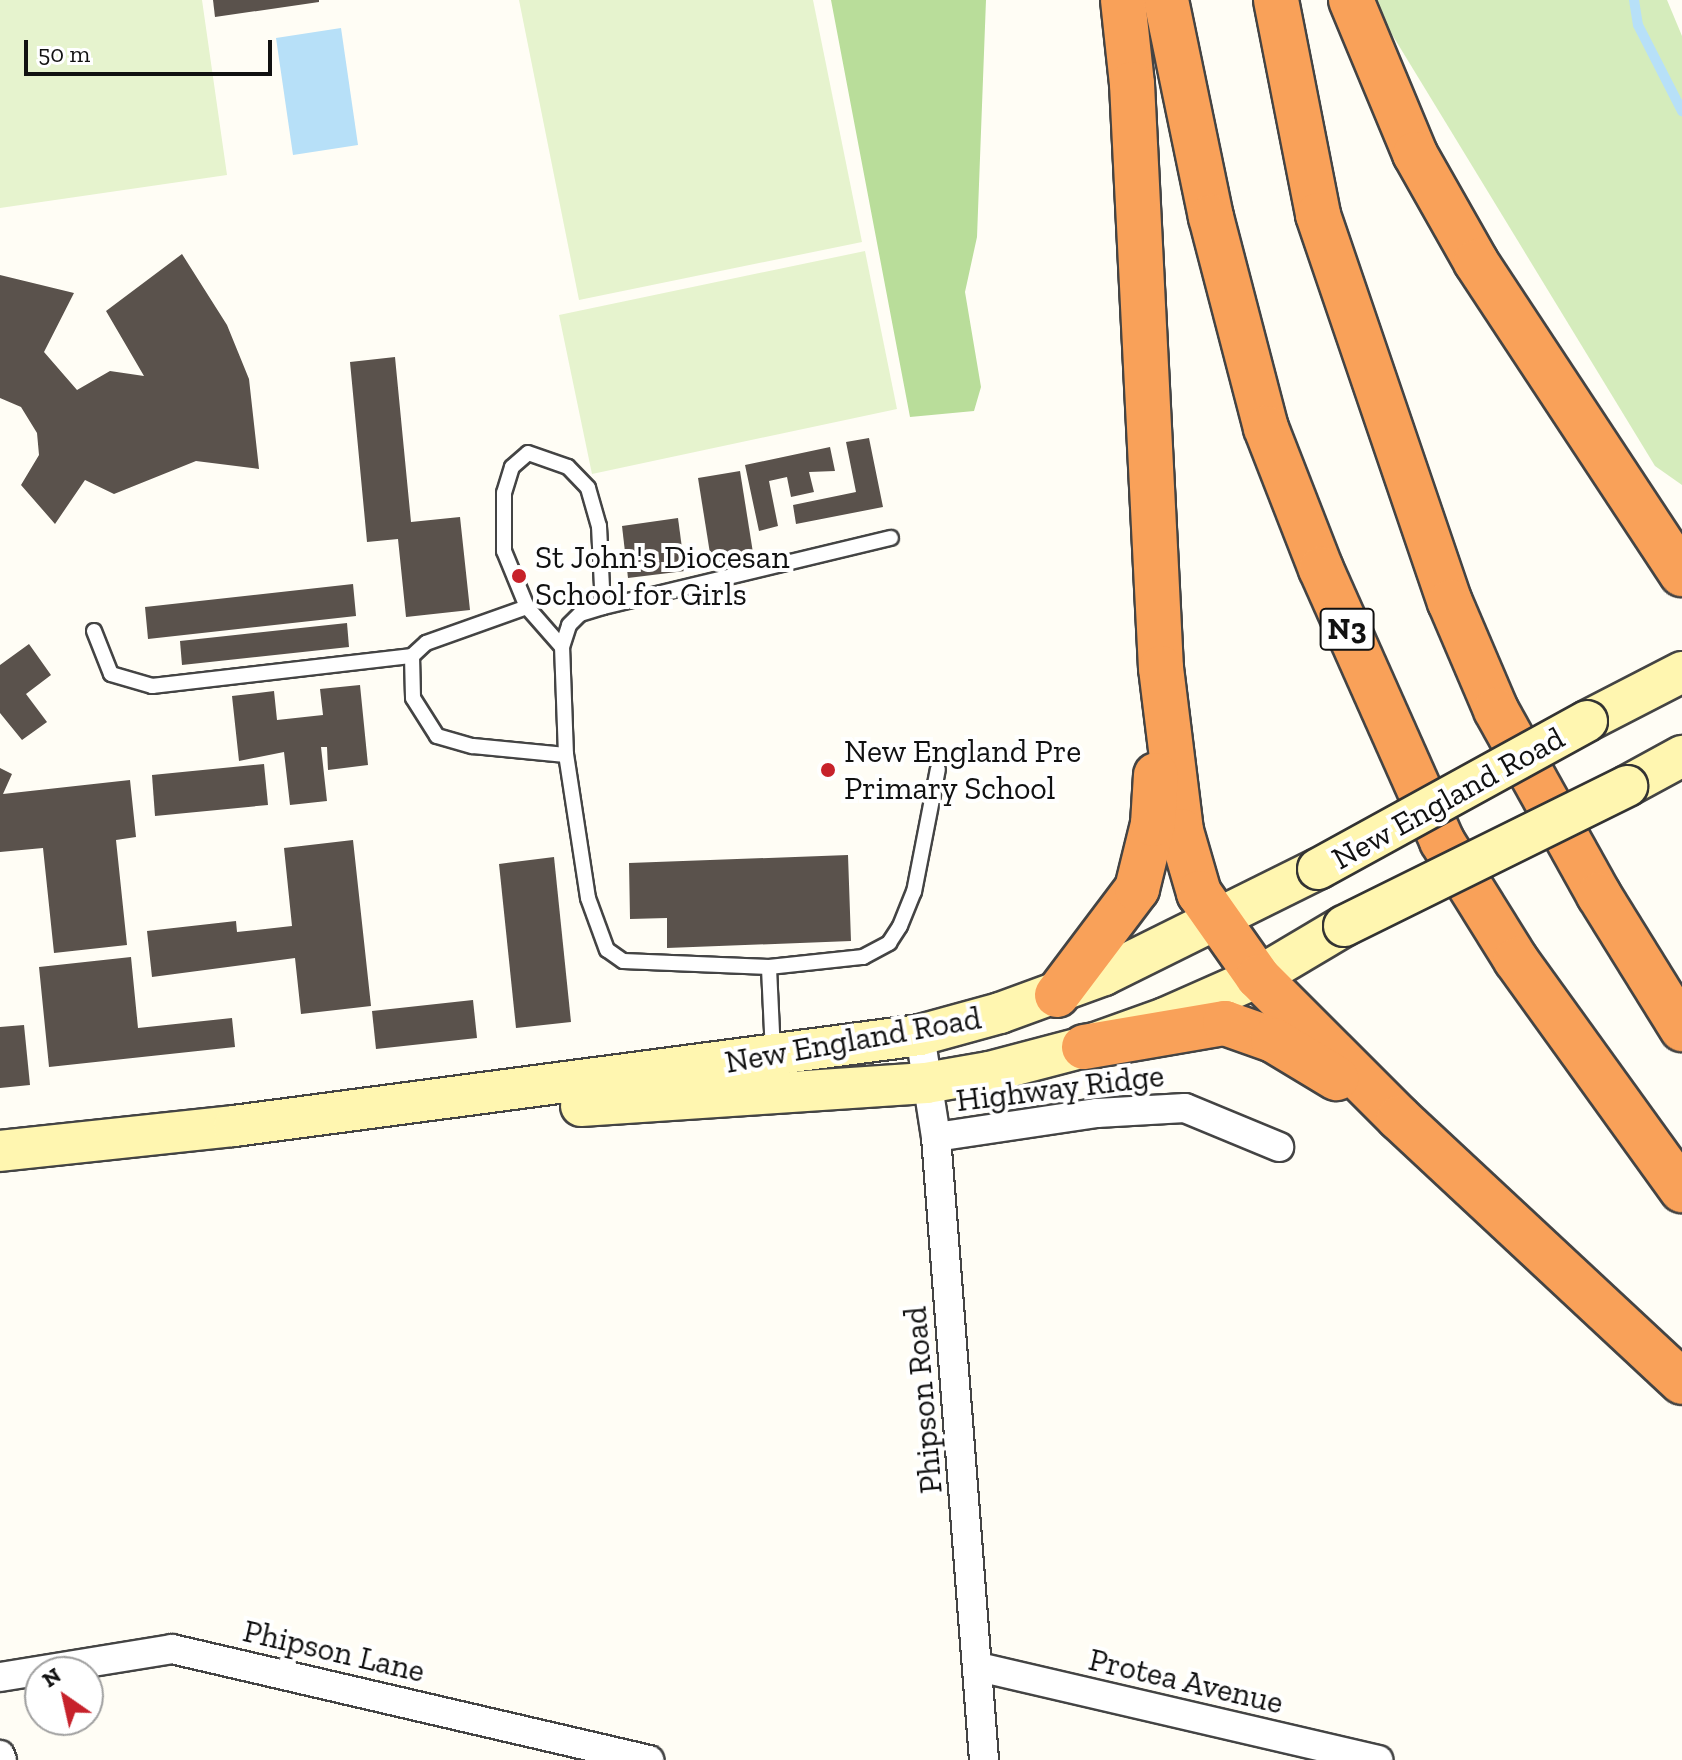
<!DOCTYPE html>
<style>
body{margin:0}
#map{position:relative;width:1682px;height:1760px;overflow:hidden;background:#fffdf5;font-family:"Zilla Slab",serif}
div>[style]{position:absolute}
.green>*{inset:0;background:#d5ecbc}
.forest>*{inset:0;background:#b9dd9a}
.pitch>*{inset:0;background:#e6f3ce}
.water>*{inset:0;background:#b7e0f8}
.stream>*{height:10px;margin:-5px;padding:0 5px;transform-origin:5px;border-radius:5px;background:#b7e0f8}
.building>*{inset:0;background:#5a524c}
.roads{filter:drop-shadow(2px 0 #444) drop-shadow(-2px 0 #444) drop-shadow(0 2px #444) drop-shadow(0 -2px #444)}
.lane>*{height:14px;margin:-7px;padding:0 7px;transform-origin:7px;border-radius:7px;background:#fff}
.street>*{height:28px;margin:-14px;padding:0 14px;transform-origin:14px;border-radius:14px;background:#fff}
.secondary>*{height:40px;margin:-20px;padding:0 20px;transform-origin:20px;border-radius:20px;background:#fff6b0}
.highway>*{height:44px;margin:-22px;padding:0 22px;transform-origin:22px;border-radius:22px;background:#f9a159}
.bridges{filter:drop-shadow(2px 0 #333) drop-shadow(-2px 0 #333) drop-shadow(0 2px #333) drop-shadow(0 -2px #333)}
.secondary-bridge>*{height:40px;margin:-20px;padding:0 20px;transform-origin:20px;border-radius:20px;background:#fff6b0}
.dots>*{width:22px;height:22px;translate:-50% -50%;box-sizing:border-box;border:4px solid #fff;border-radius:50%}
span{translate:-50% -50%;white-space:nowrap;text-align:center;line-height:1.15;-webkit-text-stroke:8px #fff;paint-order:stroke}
.shield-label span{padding:2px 6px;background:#fff;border:2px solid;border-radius:6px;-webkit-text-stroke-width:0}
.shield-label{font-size:30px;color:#111;font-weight:700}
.poi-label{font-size:32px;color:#111}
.left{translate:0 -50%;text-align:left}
.street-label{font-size:32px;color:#111}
.north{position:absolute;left:24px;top:1656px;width:80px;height:80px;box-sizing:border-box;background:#fff;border:2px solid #a0a0a0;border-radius:50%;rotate:326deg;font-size:22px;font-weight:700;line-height:32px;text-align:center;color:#111}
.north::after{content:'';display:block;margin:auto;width:28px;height:36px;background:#c7222b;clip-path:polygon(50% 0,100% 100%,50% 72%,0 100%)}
.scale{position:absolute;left:24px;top:40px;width:248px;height:36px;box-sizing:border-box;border:4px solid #111;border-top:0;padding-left:10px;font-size:24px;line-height:28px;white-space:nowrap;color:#111;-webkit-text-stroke:6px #fff;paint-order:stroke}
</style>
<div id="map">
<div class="green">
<div style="clip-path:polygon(1371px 0,1667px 0,1682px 36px,1682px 485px,1655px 466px)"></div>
</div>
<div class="forest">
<div style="clip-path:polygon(831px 0,986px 0,977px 237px,965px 292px,981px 387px,974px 411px,910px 417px)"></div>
</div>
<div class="pitch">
<div style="clip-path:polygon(0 0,202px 0,227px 175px,0 208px)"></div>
<div style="clip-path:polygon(519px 0,813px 0,862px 242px,579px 300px)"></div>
<div style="clip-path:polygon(865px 251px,897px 409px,592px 474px,559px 315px)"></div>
</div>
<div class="water">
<div style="clip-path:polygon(341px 28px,358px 145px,293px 155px,276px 38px)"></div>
</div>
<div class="stream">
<div style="left:1634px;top:0;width:25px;rotate:81deg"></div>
<div style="left:1638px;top:25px;width:97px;rotate:62.9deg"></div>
</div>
<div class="building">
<div style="clip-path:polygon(213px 0,319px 0,319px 2px,215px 17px)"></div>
<div style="clip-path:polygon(182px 254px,227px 325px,249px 379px,259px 469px,196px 461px,114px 494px,85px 480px,55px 524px,21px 485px,39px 455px,37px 433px,21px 407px,0 398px,0 275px,74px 293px,44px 352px,77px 390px,110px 371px,144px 376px,106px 311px)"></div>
<div style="clip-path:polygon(395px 357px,411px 522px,460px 517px,470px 610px,406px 617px,398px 539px,367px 542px,350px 362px)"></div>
<div style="clip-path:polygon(869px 438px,883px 507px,796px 524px,793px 505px,856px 492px,846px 442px)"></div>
<div style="clip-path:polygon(830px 447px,835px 471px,809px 472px,814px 492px,791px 497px,787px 477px,769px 481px,778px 526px,759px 531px,745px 465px)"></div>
<div style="clip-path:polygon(740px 471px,754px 559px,712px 566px,698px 478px)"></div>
<div style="clip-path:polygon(678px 518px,685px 571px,628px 578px,622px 526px)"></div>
<div style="clip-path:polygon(353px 584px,356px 616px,148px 639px,145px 607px)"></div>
<div style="clip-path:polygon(347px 623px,349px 647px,182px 665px,180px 641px)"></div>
<div style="clip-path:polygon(29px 644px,51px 675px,26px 694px,47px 722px,22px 740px,0 713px,0 665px)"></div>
<div style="clip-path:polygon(360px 685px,368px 765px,328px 770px,327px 747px,321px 747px,327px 801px,290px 805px,284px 752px,239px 761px,232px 696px,274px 691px,277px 720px,323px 715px,320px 689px)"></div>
<div style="clip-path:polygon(264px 764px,268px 805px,155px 816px,152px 775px)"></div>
<div style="clip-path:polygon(0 768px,12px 774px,3px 794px,130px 780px,136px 837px,116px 840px,127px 945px,54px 953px,43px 848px,0 852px)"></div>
<div style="clip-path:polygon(353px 840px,371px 1006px,301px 1014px,295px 958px,152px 977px,147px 931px,236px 921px,237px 932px,292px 926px,284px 848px)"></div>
<div style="clip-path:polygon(848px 855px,851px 941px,667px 948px,667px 918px,630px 919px,629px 863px)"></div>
<div style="clip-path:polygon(554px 857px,571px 1022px,516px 1028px,499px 864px)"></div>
<div style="clip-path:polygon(131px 957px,138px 1028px,232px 1018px,235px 1047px,49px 1067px,39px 967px)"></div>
<div style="clip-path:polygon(473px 1000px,477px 1038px,376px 1049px,372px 1011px)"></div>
<div style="clip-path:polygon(24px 1025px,30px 1085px,0 1088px,0 1027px)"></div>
</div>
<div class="roads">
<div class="lane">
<div style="left:527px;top:607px;width:107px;rotate:160.4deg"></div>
<div style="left:426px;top:643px;width:19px;rotate:137deg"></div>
<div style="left:412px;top:656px;width:42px;rotate:88.6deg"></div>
<div style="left:413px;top:698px;width:45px;rotate:57.7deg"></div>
<div style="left:437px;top:736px;width:37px;rotate:16deg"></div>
<div style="left:473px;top:746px;width:93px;rotate:5.5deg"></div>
<div style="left:94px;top:631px;width:46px;rotate:68.4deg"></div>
<div style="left:111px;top:674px;width:43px;rotate:16.3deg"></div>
<div style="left:152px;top:686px;width:262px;rotate:-6.6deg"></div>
<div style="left:562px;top:647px;width:53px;rotate:-131.2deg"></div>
<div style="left:527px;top:607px;width:61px;rotate:-112.3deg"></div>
<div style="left:504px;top:551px;width:58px;rotate:-90deg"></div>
<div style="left:504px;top:493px;width:27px;rotate:-73deg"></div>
<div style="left:512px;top:467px;width:21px;rotate:-41deg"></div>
<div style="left:528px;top:453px;width:42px;rotate:19.3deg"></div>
<div style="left:568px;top:467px;width:29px;rotate:46deg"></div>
<div style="left:588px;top:488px;width:40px;rotate:74deg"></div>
<div style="left:599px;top:526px;width:81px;rotate:87.2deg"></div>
<div style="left:769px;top:967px;width:146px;rotate:-177.6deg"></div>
<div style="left:623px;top:961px;width:19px;rotate:-145deg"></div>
<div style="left:607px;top:950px;width:55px;rotate:-110.1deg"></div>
<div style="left:588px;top:898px;width:145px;rotate:-98.7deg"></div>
<div style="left:566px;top:755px;width:108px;rotate:-92.1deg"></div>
<div style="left:562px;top:647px;width:23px;rotate:-72deg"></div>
<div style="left:569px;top:625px;width:16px;rotate:-45deg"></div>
<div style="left:580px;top:614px;width:24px;rotate:-17deg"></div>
<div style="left:603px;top:607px;width:296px;rotate:-13.5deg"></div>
<div style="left:773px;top:1053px;width:86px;rotate:-92.7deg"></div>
<div style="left:769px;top:967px;width:95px;rotate:-6.1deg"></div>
<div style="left:863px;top:957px;width:30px;rotate:-28deg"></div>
<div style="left:889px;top:943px;width:20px;rotate:-57deg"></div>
<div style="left:900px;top:926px;width:37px;rotate:-68deg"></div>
<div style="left:914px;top:892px;width:125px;rotate:-79deg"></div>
</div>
<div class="street">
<div style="left:920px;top:1035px;width:103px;rotate:81.1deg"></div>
<div style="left:936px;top:1137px;width:625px;rotate:85.59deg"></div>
<div style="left:936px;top:1137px;width:163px;rotate:-8.5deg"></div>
<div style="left:1097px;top:1113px;width:88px;rotate:-3.3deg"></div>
<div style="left:1185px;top:1108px;width:102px;rotate:22.5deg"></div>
<div style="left:979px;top:1667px;width:410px;rotate:13.1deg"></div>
<div style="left:0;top:1677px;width:174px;rotate:-9.2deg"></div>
<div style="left:172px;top:1649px;width:490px;rotate:13.1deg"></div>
<div style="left:0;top:1755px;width:5px;rotate:68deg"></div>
</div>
<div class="secondary">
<div style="left:1587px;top:721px;width:107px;rotate:-27.3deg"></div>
<div style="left:1627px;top:786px;width:63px;rotate:-28.6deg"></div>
<div style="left:581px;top:1106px;width:346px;rotate:-3.8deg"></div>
<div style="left:926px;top:1083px;width:64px;rotate:-9.9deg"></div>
<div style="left:989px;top:1072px;width:98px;rotate:-14.7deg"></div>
<div style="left:1084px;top:1047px;width:86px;rotate:-19.7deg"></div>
<div style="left:1165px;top:1018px;width:102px;rotate:-23.8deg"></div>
<div style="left:1258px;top:977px;width:100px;rotate:-30.7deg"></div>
<div style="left:0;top:1151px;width:235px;rotate:-6.1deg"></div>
<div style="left:234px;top:1126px;width:692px;rotate:-7.56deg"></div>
<div style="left:920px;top:1035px;width:83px;rotate:-15.4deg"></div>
<div style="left:1000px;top:1013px;width:111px;rotate:-20.1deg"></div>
<div style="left:1104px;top:975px;width:239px;rotate:-26.4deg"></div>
</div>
<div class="highway">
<div style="left:1123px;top:0;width:84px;rotate:83.9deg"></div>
<div style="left:1132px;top:84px;width:585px;rotate:87.16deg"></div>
<div style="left:1161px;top:668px;width:164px;rotate:83deg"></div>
<div style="left:1181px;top:831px;width:65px;rotate:73.8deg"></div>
<div style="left:1199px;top:893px;width:103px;rotate:54.9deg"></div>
<div style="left:1258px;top:977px;width:199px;rotate:45deg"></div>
<div style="left:1399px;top:1118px;width:387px;rotate:43deg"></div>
<div style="left:1166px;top:0;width:222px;rotate:78.3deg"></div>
<div style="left:1211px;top:217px;width:218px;rotate:75.4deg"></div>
<div style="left:1266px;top:428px;width:151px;rotate:68.7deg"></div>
<div style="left:1321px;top:569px;width:298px;rotate:66deg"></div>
<div style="left:1442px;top:841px;width:140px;rotate:58.1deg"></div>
<div style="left:1516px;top:960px;width:284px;rotate:54.2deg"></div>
<div style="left:1276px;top:0;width:219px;rotate:78.9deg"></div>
<div style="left:1318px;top:215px;width:409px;rotate:71.2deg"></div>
<div style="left:1450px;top:602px;width:117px;rotate:66.9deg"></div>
<div style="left:1496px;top:710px;width:212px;rotate:60.9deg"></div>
<div style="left:1599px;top:895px;width:158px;rotate:58.2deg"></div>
<div style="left:1351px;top:0;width:167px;rotate:67.4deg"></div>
<div style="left:1415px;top:154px;width:124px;rotate:60.5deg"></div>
<div style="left:1476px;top:262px;width:374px;rotate:56.6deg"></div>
<div style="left:1057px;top:995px;width:133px;rotate:-53deg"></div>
<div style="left:1137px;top:889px;width:67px;rotate:-76.2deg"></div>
<div style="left:1153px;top:824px;width:49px;rotate:-86.5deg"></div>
<div style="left:1084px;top:1047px;width:143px;rotate:-9.7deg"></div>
<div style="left:1225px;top:1023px;width:51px;rotate:19.5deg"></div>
<div style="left:1273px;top:1040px;width:74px;rotate:31.1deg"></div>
</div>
</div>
<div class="bridges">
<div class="secondary-bridge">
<div style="left:1318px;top:869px;width:307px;rotate:-28.8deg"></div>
<div style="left:1344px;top:926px;width:316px;rotate:-26.3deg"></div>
</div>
</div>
<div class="dots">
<div style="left:519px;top:576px;background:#c7222b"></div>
<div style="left:828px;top:770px;background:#c7222b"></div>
</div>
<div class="shield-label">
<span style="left:1347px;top:629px">N3</span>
</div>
<div class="poi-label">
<span class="left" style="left:535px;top:576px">St John's Diocesan<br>School for Girls</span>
<span class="left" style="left:844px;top:770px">New England Pre<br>Primary School</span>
</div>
<div class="street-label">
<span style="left:1448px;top:798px;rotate:-29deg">New England Road</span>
<span style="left:853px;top:1040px;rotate:-10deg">New England Road</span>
<span style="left:1060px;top:1088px;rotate:-7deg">Highway Ridge</span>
<span style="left:923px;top:1400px;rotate:-95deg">Phipson Road</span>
<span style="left:334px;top:1651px;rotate:13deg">Phipson Lane</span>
<span style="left:1186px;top:1681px;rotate:13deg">Protea Avenue</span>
</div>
<div class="north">N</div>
<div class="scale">50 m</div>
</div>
